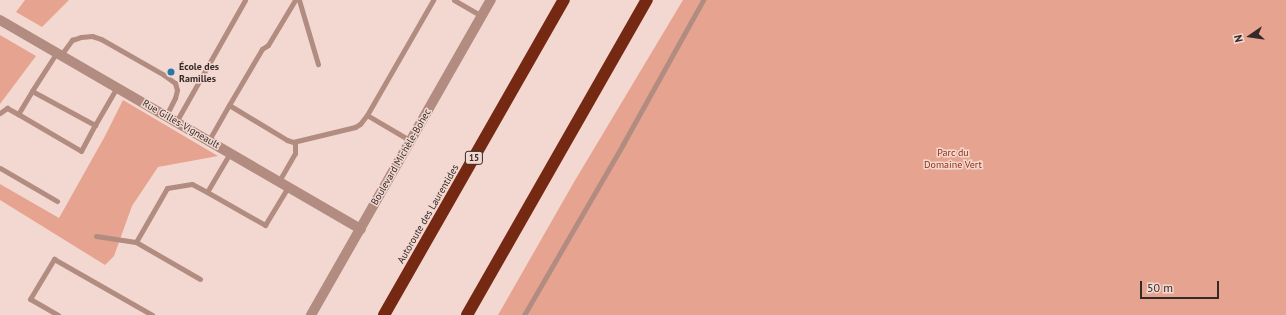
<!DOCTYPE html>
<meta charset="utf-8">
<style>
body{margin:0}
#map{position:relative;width:1286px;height:315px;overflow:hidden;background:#f3d8d1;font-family:"PT Sans",sans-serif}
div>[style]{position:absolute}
.green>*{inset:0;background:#e6a490}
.service>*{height:5px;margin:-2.5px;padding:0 2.5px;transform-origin:2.5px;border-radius:2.5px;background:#b28c80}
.minor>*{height:10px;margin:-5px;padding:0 5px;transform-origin:5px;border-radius:5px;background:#b28c80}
.tertiary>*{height:10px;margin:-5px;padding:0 5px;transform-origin:5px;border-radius:5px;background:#b28c80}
.motorway>*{height:12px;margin:-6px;padding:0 6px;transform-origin:6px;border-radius:6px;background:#752913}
.dots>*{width:11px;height:11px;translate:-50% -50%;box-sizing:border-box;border:2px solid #f3d8d1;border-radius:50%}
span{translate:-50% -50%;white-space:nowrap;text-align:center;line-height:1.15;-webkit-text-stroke:3px #f3d8d1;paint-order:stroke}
.shield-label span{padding:1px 3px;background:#f3d8d1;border:1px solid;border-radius:3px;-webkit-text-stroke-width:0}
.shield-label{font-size:9px;color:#342a27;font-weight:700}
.poi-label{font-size:10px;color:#342a27;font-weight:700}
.left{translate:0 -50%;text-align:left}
.street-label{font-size:10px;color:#342a27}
.park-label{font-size:10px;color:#932e0c}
.north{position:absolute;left:1230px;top:16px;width:40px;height:40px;-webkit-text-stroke:3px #f3d8d1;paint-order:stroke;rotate:257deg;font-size:11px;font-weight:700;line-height:16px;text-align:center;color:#342a27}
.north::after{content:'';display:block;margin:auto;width:14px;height:18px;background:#342a27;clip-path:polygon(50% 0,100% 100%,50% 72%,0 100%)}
.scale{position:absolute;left:1140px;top:281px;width:79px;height:18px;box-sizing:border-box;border:2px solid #342a27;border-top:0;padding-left:5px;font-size:12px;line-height:14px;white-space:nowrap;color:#342a27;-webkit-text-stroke:3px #f3d8d1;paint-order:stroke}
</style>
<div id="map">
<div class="green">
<div style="clip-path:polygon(25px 0,69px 0,42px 27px,16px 12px)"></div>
<div style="clip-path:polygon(683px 0,1286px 0,1286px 315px,498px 315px,574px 182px)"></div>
<div style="clip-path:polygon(0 35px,36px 56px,0 104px)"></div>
<div style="clip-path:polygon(123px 100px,218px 156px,158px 167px,132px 206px,114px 256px,105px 265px,0 200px,0 184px,59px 218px,105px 136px)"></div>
</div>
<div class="service">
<div style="left:299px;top:0;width:67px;rotate:73.5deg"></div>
<div style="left:454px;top:0;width:32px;rotate:30deg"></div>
<div style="left:57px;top:52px;width:46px;rotate:122.7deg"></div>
<div style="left:32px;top:91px;width:72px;rotate:28.4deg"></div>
<div style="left:95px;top:125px;width:44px;rotate:-59.9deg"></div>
<div style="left:61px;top:55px;width:19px;rotate:-54deg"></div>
<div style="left:72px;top:40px;width:9px;rotate:-18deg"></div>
<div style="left:81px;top:37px;width:11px;rotate:-5deg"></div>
<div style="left:92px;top:36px;width:9px;rotate:18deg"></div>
<div style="left:101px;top:39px;width:73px;rotate:29.7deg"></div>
<div style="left:164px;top:75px;width:14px;rotate:36deg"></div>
<div style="left:175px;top:83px;width:7px;rotate:74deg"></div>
<div style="left:177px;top:90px;width:8px;rotate:104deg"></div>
<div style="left:175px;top:98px;width:20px;rotate:117deg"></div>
<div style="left:32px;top:91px;width:27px;rotate:121deg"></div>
<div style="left:18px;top:114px;width:73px;rotate:30.4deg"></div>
<div style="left:81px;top:151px;width:30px;rotate:-62deg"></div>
<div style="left:229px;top:105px;width:65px;rotate:-59.5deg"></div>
<div style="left:262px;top:49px;width:7px;rotate:-34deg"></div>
<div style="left:268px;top:45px;width:52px;rotate:-59deg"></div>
<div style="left:0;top:113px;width:9px;rotate:-36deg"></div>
<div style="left:7px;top:108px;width:13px;rotate:29deg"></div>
<div style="left:176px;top:122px;width:140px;rotate:-60.5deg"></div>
<div style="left:209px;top:140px;width:40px;rotate:-60.3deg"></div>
<div style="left:229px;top:105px;width:68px;rotate:31.1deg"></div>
<div style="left:287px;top:140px;width:6px;rotate:18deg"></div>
<div style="left:293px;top:142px;width:64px;rotate:-13.6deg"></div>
<div style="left:355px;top:127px;width:6px;rotate:-31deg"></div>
<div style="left:360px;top:124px;width:11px;rotate:-52deg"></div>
<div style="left:411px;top:141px;width:51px;rotate:-149.4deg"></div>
<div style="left:367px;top:115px;width:133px;rotate:-60.1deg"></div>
<div style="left:230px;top:153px;width:45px;rotate:120.5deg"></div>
<div style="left:207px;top:192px;width:67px;rotate:29.6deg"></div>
<div style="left:265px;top:225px;width:44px;rotate:-58.8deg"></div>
<div style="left:0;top:168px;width:66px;rotate:30.1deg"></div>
<div style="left:279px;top:181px;width:32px;rotate:-60deg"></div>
<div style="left:295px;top:153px;width:11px;rotate:-90deg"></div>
<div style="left:96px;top:236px;width:40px;rotate:8.5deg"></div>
<div style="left:200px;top:279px;width:74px;rotate:-150deg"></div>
<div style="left:136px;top:242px;width:62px;rotate:-60.1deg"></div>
<div style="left:167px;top:188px;width:25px;rotate:-9deg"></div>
<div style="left:192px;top:184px;width:17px;rotate:28deg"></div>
<div style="left:58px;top:315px;width:32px;rotate:-150deg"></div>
<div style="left:30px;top:299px;width:47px;rotate:-59deg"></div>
<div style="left:54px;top:259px;width:113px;rotate:29.7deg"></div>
<div style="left:524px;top:315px;width:198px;rotate:-59.9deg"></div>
<div style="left:623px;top:144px;width:165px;rotate:-60.9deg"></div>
</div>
<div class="minor">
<div style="left:0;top:20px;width:417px;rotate:30.1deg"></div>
</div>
<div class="tertiary">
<div style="left:311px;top:315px;width:363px;rotate:-60.3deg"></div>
</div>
<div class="motorway">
<div style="left:384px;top:315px;width:363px;rotate:-60.3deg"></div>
<div style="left:467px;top:315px;width:363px;rotate:-60.3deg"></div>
</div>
<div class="dots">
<div style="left:171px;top:72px;background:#2977a9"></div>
</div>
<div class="shield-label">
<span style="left:474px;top:158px">15</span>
</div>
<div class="poi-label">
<span class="left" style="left:179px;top:72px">École des<br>Ramilles</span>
</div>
<div class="street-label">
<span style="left:181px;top:124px;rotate:30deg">Rue Gilles-Vigneault</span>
<span style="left:401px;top:157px;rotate:-60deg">Boulevard Michèle-Bohec</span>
<span style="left:428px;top:214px;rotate:-60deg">Autoroute des Laurentides</span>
</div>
<div class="park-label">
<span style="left:953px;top:158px">Parc du<br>Domaine Vert</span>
</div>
<div class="north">N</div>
<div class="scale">50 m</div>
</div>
